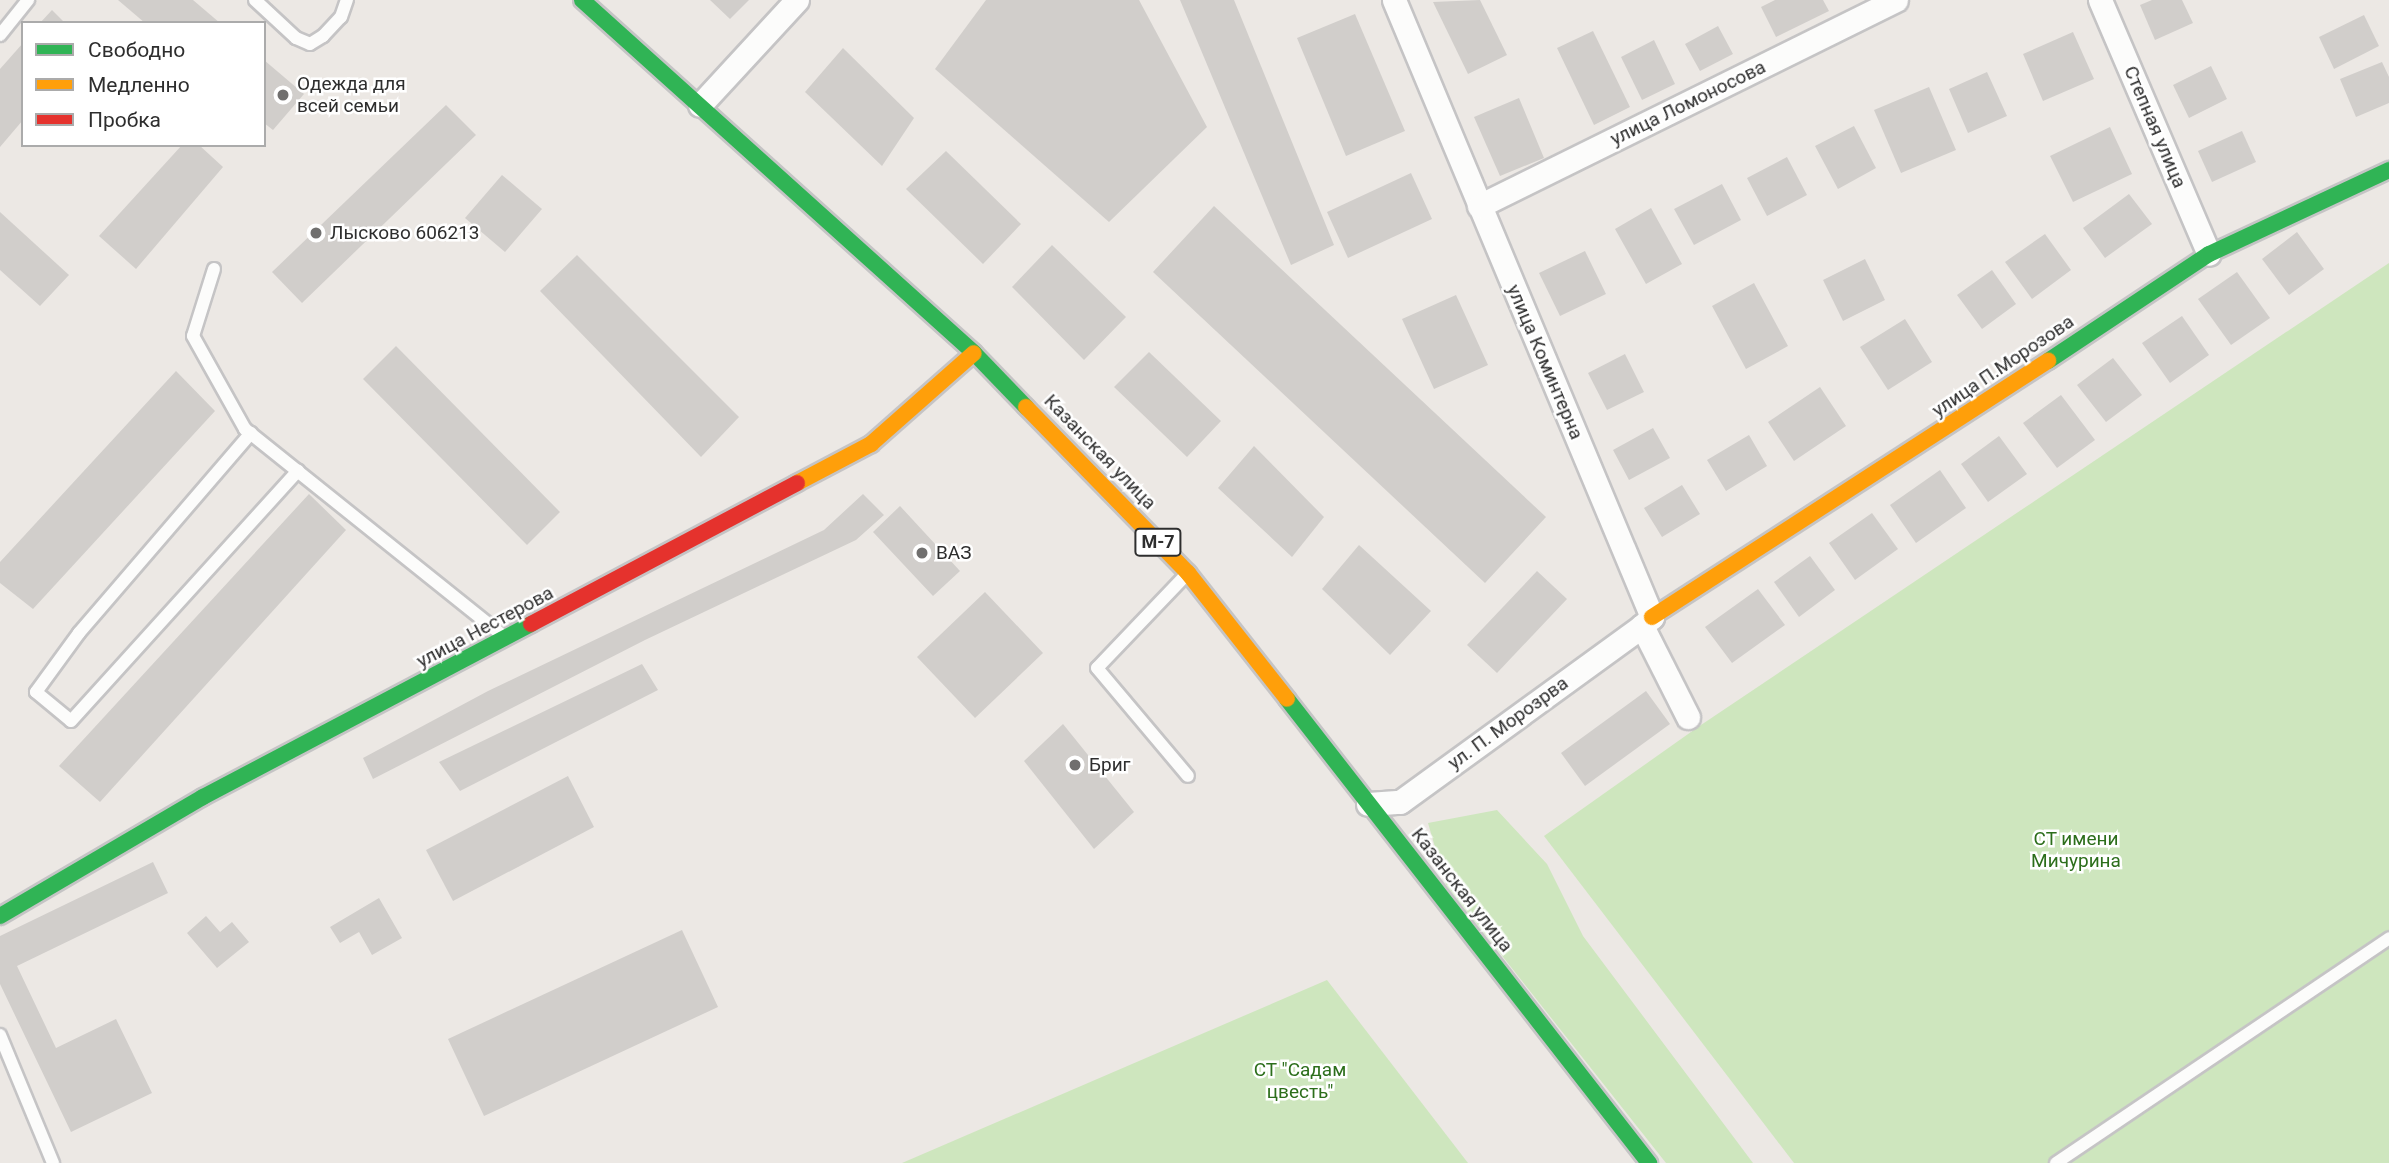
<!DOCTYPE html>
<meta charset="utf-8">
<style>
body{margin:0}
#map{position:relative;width:2389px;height:1163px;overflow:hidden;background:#ece8e4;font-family:Roboto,sans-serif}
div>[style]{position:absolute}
.green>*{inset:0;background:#cee6be}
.building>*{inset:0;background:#d1cecb}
.roads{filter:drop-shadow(2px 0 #c5c4c5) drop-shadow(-2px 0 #c5c4c5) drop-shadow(0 2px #c5c4c5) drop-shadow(0 -2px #c5c4c5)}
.lane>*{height:12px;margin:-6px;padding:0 6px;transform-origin:6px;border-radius:6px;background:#fcfcfb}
.street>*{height:23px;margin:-11.5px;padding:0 11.5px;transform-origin:11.5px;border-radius:11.5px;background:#fcfcfb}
.fast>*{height:16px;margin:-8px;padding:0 8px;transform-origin:8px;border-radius:8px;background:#30b455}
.slow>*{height:16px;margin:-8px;padding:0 8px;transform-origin:8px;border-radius:8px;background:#ff9f0a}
.jam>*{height:16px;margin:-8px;padding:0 8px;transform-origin:8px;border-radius:8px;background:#e5322d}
.dots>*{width:19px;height:19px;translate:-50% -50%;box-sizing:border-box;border:4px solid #fff;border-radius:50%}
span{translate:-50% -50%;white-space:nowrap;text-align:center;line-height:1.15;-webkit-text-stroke:5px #fff;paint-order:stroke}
.shield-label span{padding:2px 5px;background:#fff;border:2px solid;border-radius:5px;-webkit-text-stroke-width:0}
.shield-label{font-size:18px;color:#2e2e2e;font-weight:700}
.poi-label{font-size:19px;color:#2e2e2e}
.left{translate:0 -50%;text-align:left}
.street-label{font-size:19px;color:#2e2e2e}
.park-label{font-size:19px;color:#2c6e1b}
.legend{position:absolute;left:21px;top:21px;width:245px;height:126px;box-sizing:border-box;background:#fff;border:2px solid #ababab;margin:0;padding:9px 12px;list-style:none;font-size:21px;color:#2e2e2e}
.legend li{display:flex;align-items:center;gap:14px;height:35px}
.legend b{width:35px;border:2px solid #ababab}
</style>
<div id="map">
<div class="green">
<div style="clip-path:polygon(2389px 263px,2389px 1163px,1794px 1163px,1544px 836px,1698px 727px)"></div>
<div style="clip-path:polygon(1497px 810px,1547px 864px,1583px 936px,1753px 1163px,1666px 1163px,1446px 885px,1428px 823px)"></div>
<div style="clip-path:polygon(1327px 980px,1468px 1163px,902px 1163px)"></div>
</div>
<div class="building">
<div style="clip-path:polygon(118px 0,193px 0,220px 23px,145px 23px)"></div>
<div style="clip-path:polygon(710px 0,749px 0,730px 19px)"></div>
<div style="clip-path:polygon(986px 0,1139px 0,1207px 127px,1109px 222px,935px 69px)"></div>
<div style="clip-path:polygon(1180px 0,1234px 0,1334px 245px,1291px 265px)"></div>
<div style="clip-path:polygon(1480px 0,1507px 55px,1468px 74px,1433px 2px)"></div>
<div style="clip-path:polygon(1775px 0,1823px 0,1829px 11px,1776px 37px,1761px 7px)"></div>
<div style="clip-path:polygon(2152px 0,2182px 0,2193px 23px,2155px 40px,2140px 5px)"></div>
<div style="clip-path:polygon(52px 10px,65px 23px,40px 23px)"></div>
<div style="clip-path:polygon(1355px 14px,1405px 131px,1346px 156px,1297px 38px)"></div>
<div style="clip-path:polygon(2364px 15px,2379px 46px,2334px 69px,2319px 37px)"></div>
<div style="clip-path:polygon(1718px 26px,1733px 54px,1700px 71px,1685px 44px)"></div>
<div style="clip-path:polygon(1593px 31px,1630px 107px,1594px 125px,1557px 48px)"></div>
<div style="clip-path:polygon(2073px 32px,2094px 79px,2043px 101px,2023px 54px)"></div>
<div style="clip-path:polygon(1654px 40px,1675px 84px,1642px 100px,1621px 57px)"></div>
<div style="clip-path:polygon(23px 43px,23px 120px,0 147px,0 69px)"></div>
<div style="clip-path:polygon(843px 48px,914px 118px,882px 166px,805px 92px)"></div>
<div style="clip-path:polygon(264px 60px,304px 94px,273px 130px,264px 123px)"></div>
<div style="clip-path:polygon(2382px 62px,2389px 77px,2389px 103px,2356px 117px,2340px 79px)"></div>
<div style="clip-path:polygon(2211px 66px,2227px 99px,2189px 118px,2173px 85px)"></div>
<div style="clip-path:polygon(1987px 72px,2007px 116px,1968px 133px,1949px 89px)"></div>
<div style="clip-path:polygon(1929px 87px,1956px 150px,1901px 173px,1874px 110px)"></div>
<div style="clip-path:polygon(1519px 98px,1544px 158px,1500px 176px,1474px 117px)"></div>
<div style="clip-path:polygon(446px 105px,476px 135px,302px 303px,272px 272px)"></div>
<div style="clip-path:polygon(1854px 126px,1876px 168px,1838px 189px,1815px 146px)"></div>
<div style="clip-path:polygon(2110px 127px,2132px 174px,2073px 202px,2050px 156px)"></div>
<div style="clip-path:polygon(2242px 131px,2256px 162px,2212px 182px,2198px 151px)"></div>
<div style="clip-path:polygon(182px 145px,199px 145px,223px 167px,136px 269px,99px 236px)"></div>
<div style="clip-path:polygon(946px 151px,1021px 224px,983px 264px,906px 189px)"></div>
<div style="clip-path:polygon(1787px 157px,1807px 195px,1767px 216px,1747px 178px)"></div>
<div style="clip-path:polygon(1411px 173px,1432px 219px,1348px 258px,1327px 212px)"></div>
<div style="clip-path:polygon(502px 175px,542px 209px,505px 252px,465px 218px)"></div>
<div style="clip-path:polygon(1722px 184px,1741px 220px,1694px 245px,1674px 209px)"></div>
<div style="clip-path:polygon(2129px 194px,2152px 224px,2105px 258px,2083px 228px)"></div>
<div style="clip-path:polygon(1214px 206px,1546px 517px,1485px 583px,1153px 272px)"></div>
<div style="clip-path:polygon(1651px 208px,1682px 264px,1646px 284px,1615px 229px)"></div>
<div style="clip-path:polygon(0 212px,69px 275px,40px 306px,0 270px)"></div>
<div style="clip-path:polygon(2297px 232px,2324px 269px,2289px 295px,2262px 259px)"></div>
<div style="clip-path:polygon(2045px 234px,2071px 270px,2032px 299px,2005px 262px)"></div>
<div style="clip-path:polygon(1052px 245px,1126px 317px,1084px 360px,1012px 287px)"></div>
<div style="clip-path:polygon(1585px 251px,1606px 294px,1560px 316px,1539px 273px)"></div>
<div style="clip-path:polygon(577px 255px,739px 417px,701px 457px,540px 291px)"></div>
<div style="clip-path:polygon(1865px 259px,1885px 300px,1843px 321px,1823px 280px)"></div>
<div style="clip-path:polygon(1992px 270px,2016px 304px,1982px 329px,1957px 295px)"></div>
<div style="clip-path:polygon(2237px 272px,2270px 318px,2231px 345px,2198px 299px)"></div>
<div style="clip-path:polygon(1754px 283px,1788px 346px,1746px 369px,1712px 306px)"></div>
<div style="clip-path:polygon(1456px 295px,1488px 365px,1434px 389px,1402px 319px)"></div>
<div style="clip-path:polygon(2182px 316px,2209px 355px,2170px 383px,2142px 343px)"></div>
<div style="clip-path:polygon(1905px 319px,1932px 362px,1888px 390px,1860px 347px)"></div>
<div style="clip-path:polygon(396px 346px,560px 512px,527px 545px,363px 379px)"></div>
<div style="clip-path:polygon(1149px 352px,1221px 421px,1187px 457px,1114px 387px)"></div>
<div style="clip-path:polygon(1625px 354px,1644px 392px,1607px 410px,1588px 373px)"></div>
<div style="clip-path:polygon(2113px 358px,2142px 395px,2106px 422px,2077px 385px)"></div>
<div style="clip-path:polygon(176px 371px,215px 411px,33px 609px,0 583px,0 562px)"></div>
<div style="clip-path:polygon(1820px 387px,1846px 426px,1794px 461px,1768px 422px)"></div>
<div style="clip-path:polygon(2061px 395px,2095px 440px,2057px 468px,2023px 423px)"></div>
<div style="clip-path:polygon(1653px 428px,1670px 458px,1629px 480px,1613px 450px)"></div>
<div style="clip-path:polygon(1749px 435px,1767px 466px,1726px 491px,1707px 460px)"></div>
<div style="clip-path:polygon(1999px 436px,2027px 474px,1988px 502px,1961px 464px)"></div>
<div style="clip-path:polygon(1254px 446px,1324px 517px,1292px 557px,1218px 488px)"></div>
<div style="clip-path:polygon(1940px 470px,1966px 508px,1916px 543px,1890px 505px)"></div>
<div style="clip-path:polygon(1682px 485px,1700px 514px,1662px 537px,1644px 508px)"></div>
<div style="clip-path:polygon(309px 494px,346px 530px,100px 802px,59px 766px)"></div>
<div style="clip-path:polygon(863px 494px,884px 515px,856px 540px,645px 640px,373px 779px,363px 758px,488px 691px,824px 530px)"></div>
<div style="clip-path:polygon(900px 506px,960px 571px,933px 596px,873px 532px)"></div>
<div style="clip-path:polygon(1872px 513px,1898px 549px,1855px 580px,1829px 543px)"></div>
<div style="clip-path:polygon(1359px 545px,1431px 611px,1390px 655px,1322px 589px)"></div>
<div style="clip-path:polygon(1810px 556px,1835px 590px,1799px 617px,1774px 582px)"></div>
<div style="clip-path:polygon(1537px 571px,1567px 599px,1497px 673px,1467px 645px)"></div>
<div style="clip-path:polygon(1758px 589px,1785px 625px,1732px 663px,1705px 627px)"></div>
<div style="clip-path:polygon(985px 592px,1043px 653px,975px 718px,917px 657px)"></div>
<div style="clip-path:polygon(642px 664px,658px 690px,460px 791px,439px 762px)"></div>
<div style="clip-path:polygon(1646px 691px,1670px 724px,1585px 786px,1561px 753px)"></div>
<div style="clip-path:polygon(1063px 724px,1134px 812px,1094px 849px,1024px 761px)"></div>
<div style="clip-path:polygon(568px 776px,594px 827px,453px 901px,426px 850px)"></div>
<div style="clip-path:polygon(153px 862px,168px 893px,17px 966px,56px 1048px,116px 1019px,152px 1093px,71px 1132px,0 984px,0 936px)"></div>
<div style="clip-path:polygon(379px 898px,402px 938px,372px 955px,359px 932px,340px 943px,330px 927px)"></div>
<div style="clip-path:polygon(206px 916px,220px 932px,232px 922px,249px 942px,217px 968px,187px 933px)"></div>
<div style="clip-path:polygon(682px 930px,718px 1007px,484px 1116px,448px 1039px)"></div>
</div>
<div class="roads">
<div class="lane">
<div style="left:255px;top:0;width:56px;rotate:42.8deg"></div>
<div style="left:296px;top:38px;width:15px;rotate:23deg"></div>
<div style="left:310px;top:44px;width:15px;rotate:-32deg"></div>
<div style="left:323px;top:36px;width:26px;rotate:-47deg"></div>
<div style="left:341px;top:17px;width:18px;rotate:-71deg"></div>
<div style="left:0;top:35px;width:45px;rotate:-51.3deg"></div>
<div style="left:214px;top:269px;width:70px;rotate:107.4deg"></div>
<div style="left:193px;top:336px;width:107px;rotate:60.8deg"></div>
<div style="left:245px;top:429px;width:329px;rotate:38.7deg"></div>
<div style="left:251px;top:433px;width:264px;rotate:130.7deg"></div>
<div style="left:79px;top:633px;width:73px;rotate:126.1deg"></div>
<div style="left:36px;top:692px;width:45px;rotate:39.6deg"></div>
<div style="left:71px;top:721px;width:338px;rotate:-47.8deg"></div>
<div style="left:1185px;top:576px;width:127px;rotate:133.7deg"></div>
<div style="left:1097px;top:668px;width:141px;rotate:49.9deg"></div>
<div style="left:0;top:1035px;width:139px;rotate:67.5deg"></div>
<div style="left:2056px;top:1163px;width:402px;rotate:-34deg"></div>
</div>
<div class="street">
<div style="left:1394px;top:0;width:669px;rotate:67.31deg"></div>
<div style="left:1652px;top:617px;width:13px;rotate:138deg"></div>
<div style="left:1642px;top:626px;width:102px;rotate:63.2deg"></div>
<div style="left:2100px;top:0;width:276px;rotate:66.8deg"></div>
<div style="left:700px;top:105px;width:143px;rotate:-47.3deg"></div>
<div style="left:1479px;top:206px;width:465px;rotate:-26.3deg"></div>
<div style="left:1368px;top:804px;width:32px;rotate:-4deg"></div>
<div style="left:1400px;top:802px;width:299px;rotate:-36deg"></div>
</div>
<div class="fast">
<div style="left:582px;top:0;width:528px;rotate:42deg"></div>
<div style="left:974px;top:353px;width:75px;rotate:46.1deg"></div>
<div style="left:2048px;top:361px;width:193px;rotate:-33.6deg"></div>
<div style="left:2209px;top:254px;width:199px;rotate:-25deg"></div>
<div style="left:1287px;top:699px;width:589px;rotate:52.04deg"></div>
<div style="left:0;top:916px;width:235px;rotate:-30.4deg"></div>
<div style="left:203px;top:797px;width:371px;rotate:-27.8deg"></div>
</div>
<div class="slow">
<div style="left:1026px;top:407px;width:232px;rotate:45.7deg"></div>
<div style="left:1188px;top:573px;width:160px;rotate:51.8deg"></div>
<div style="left:797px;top:483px;width:84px;rotate:-27.8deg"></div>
<div style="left:871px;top:444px;width:137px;rotate:-41.5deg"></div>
<div style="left:1652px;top:617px;width:472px;rotate:-32.9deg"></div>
</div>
<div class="jam">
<div style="left:531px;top:624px;width:301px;rotate:-27.9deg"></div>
</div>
</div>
<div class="dots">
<div style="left:283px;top:95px;background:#706f6e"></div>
<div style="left:316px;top:233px;background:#706f6e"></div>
<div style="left:922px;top:553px;background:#706f6e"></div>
<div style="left:1075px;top:765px;background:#706f6e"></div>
</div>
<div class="shield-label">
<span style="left:1158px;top:542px">М-7</span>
</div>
<div class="poi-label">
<span class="left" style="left:297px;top:95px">Одежда для<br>всей семьи</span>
<span class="left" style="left:330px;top:233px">Лысково 606213</span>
<span class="left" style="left:936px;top:553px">ВАЗ</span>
<span class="left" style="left:1089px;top:765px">Бриг</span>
</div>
<div class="street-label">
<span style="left:1688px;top:103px;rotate:-26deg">улица Ломоносова</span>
<span style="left:2155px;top:127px;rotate:67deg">Степная улица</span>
<span style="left:1545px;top:362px;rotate:67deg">улица Коминтерна</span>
<span style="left:2003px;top:366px;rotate:-34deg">улица П.Морозова</span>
<span style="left:1100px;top:452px;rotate:46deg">Казанская улица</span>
<span style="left:485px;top:627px;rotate:-28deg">улица Нестерова</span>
<span style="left:1508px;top:723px;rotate:-36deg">ул. П. Морозрва</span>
<span style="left:1462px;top:890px;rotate:52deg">Казанская улица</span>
</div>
<div class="park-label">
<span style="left:2076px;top:850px">СТ имени<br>Мичурина</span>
<span style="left:1300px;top:1081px">СТ "Садам<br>цвесть"</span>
</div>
<ul class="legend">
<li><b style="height:9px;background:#30b455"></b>Свободно</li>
<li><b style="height:9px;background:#ff9f0a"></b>Медленно</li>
<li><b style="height:9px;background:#e5322d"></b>Пробка</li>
</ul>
</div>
